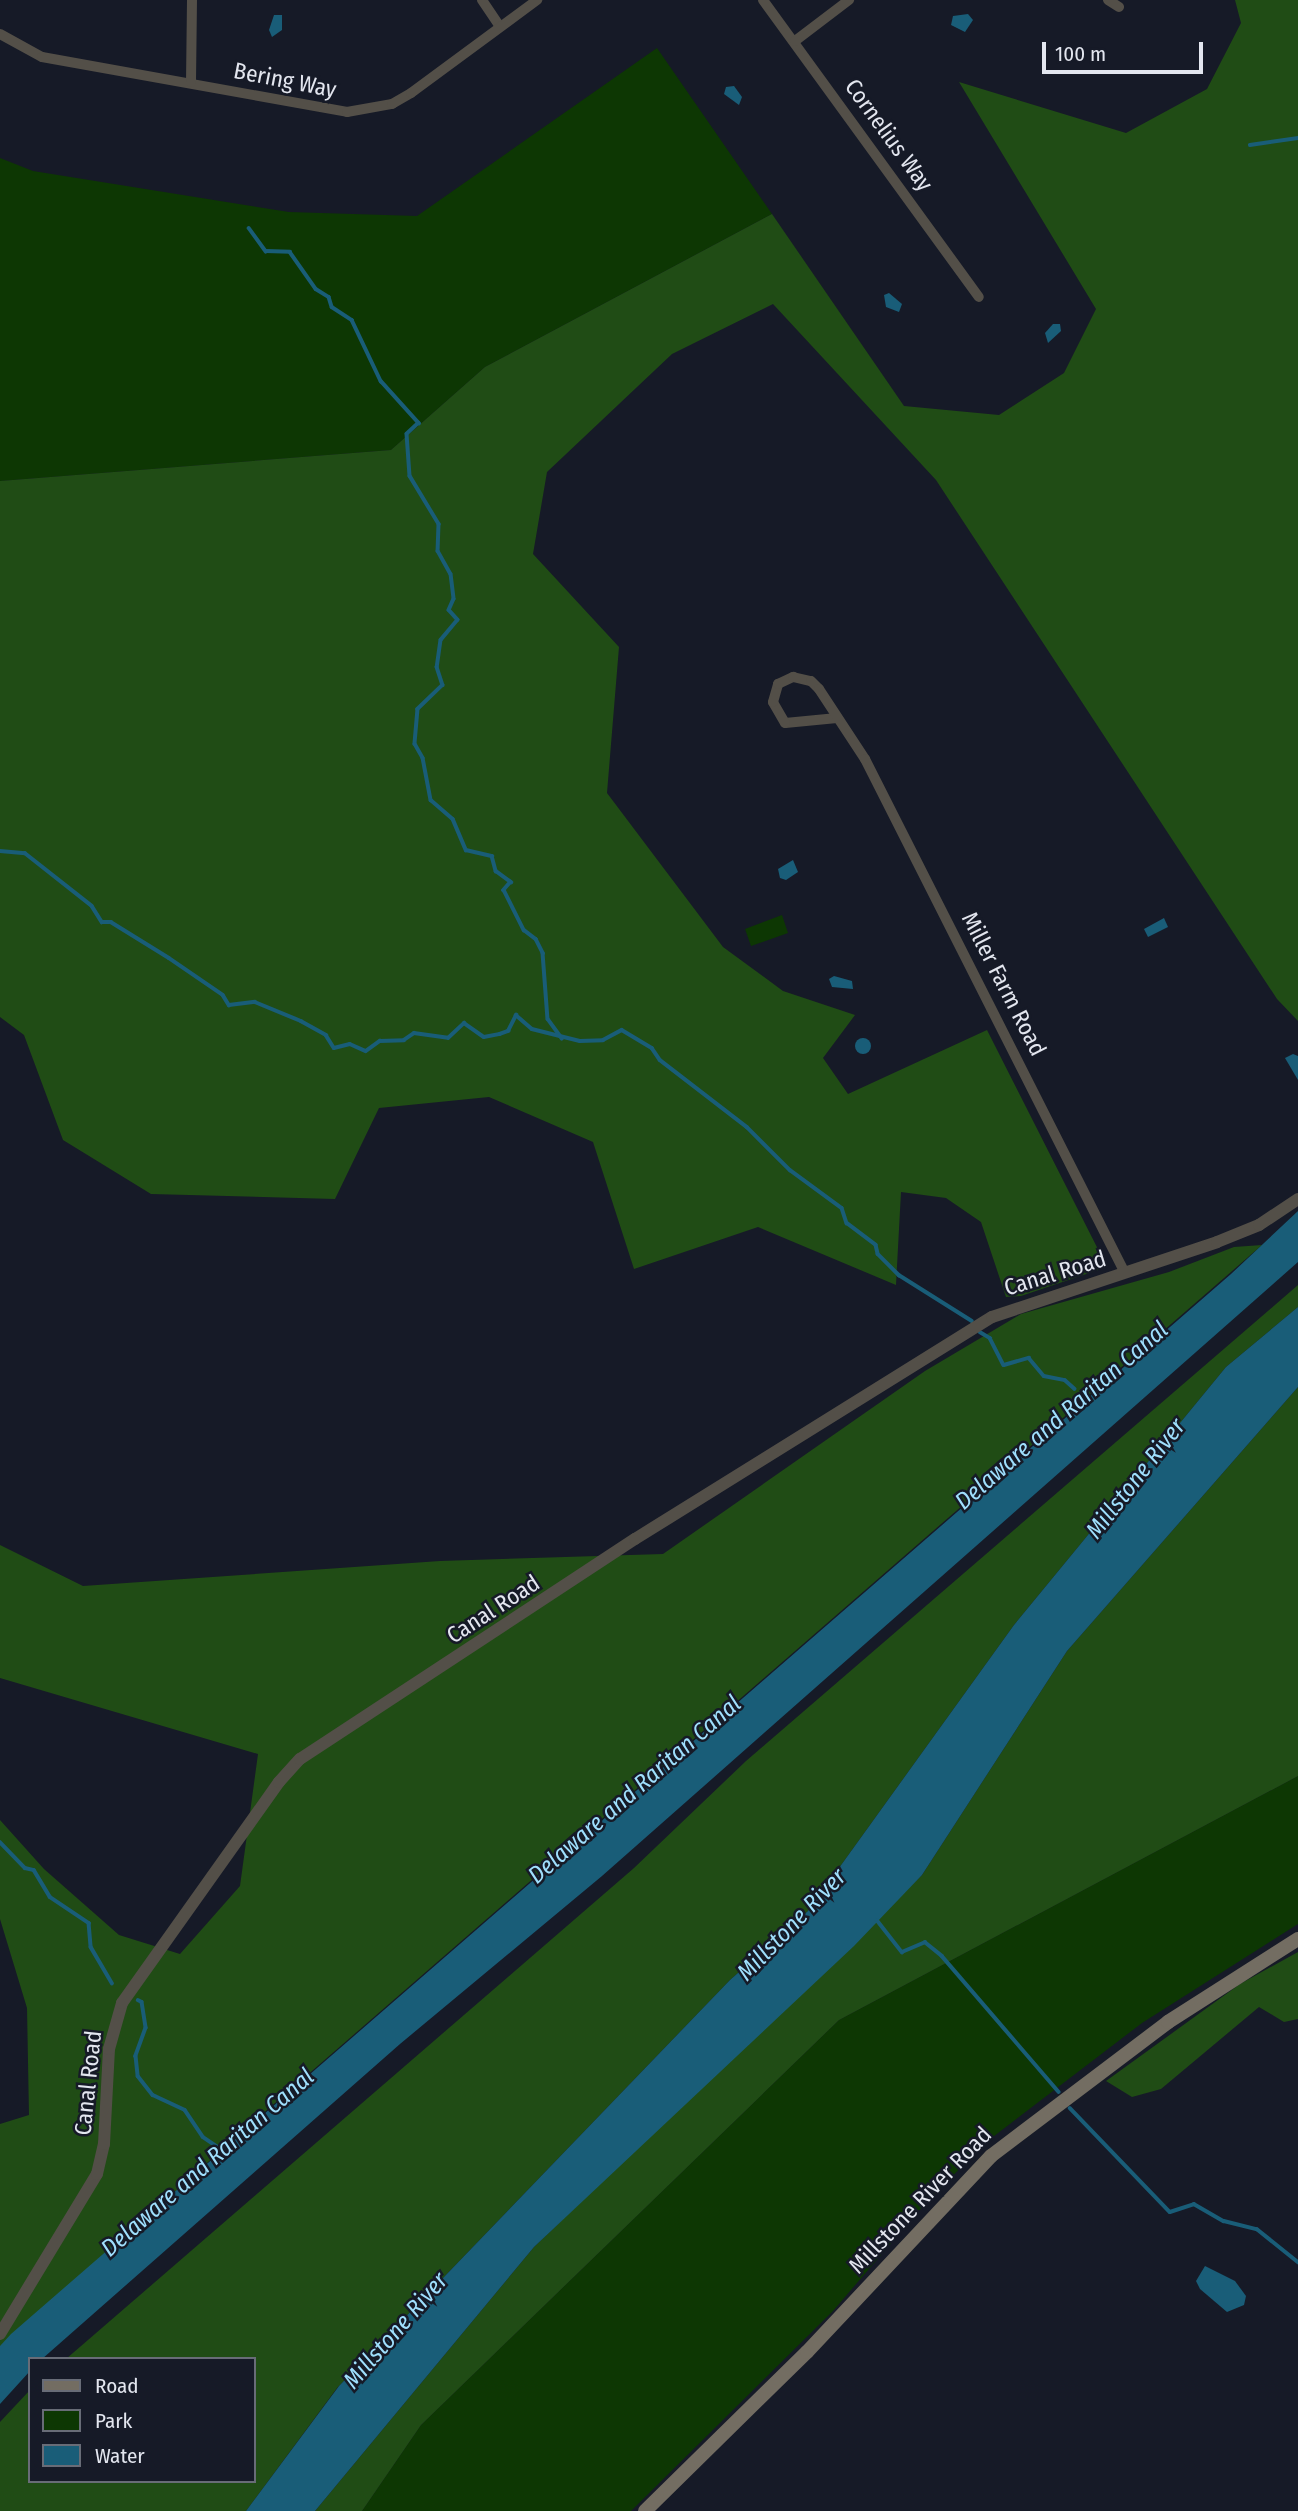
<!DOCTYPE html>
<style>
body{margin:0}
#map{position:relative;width:1298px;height:2511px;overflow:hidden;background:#161a27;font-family:"Fira Sans Condensed",sans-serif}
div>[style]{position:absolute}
.green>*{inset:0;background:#0d3703}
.forest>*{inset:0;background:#204c15}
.water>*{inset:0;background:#195d78}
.round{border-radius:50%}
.stream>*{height:3.5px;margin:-1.75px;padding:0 1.75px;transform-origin:1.75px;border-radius:1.75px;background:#195d78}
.minor>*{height:10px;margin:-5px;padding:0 5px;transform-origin:5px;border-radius:5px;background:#534f48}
.tertiary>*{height:12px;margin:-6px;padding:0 6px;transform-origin:6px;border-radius:6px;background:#534f48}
.secondary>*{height:14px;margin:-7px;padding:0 7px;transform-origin:7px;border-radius:7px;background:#736d62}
span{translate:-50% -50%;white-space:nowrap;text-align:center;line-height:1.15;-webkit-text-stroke:5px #161a27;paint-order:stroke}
.street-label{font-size:23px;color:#e3e6ef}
.water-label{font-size:24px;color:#9fdffd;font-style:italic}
.legend{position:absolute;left:28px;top:2357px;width:228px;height:126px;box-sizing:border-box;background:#161a27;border:2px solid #686c77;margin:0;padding:9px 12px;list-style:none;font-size:21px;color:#e3e6ef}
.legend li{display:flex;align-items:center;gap:14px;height:35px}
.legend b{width:35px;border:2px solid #686c77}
.scale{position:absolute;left:1042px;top:42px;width:161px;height:32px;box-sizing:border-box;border:4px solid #e3e6ef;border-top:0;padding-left:9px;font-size:21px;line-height:24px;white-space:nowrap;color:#e3e6ef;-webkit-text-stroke:5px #161a27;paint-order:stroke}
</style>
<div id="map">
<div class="green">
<div style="clip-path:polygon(657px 48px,772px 214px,485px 367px,391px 450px,0 481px,0 158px,33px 171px,289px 212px,417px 216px)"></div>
<div style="clip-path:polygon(782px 915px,788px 933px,751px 946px,745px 929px)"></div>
<div style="clip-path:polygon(1298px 1776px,1298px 1924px,1142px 2023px,985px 2143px,922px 2207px,833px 2311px,631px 2511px,362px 2511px,421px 2425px,839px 2020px)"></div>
</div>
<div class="forest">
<div style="clip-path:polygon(1235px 0,1298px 0,1298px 1021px,1277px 999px,936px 480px,773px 304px,672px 354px,547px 472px,533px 554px,619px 647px,607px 793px,723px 947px,783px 991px,855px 1015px,823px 1058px,848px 1094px,987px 1030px,1107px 1267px,1021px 1296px,1006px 1297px,981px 1222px,946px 1198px,901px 1192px,896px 1285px,758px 1227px,634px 1269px,593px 1142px,489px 1097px,379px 1108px,335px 1199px,151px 1194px,63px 1140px,24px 1035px,0 1017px,0 481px,391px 450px,485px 367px,772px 214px,904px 406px,999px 415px,1064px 373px,1096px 309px,959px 82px,1126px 133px,1207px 89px,1241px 23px)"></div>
<div style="clip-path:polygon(1262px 1245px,236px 2137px,0 2349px,0 2124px,29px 2115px,27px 2008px,0 1919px,0 1820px,44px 1869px,119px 1935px,180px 1954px,240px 1886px,258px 1754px,0 1678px,0 1545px,83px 1586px,440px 1561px,663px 1554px,925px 1371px,1021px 1314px,1169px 1272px,1234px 1247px)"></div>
<div style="clip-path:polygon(1298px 1285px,1298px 1307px,1226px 1367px,1014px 1625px,808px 1911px,730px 1980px,337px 2388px,246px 2511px,0 2511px,0 2422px,30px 2390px,30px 2481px,254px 2481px,254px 2359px,66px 2359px,634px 1868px,746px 1761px)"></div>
<div style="clip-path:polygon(1298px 1387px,1298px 1776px,839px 2020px,421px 2425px,362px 2511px,315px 2511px,534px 2247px,922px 1875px,1067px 1651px)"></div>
<div style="clip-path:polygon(1298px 1952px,1298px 2019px,1284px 2022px,1259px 2007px,1161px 2089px,1132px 2097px,1106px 2081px,1240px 1984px)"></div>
</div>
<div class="water">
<div style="clip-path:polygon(968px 14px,973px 20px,965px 32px,951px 25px,953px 16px)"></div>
<div style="clip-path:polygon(274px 15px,282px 15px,282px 30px,272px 37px,269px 30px)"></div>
<div style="clip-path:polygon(734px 86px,742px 97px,739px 105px,724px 94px,726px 87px)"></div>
<div style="clip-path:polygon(889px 293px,902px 304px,899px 312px,886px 307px,884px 295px)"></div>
<div style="clip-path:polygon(1060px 324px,1061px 331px,1048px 343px,1045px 333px,1053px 324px)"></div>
<div style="clip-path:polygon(793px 860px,798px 872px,786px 880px,780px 878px,778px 869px)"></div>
<div style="clip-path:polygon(1164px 918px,1168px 927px,1148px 937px,1144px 929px)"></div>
<div style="clip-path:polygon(834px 976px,852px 981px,853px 989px,832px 987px,829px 979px)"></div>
<div class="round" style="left:855px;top:1038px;width:16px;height:16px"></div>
<div style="clip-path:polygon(1293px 1054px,1298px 1056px,1298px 1080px,1285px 1058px)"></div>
<div style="clip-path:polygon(1298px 1211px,1298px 1262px,602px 1876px,400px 2044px,42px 2359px,30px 2359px,30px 2371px,0 2404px,0 2346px,11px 2334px,1231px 1274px)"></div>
<div style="clip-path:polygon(1298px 1307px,1298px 1387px,1067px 1651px,922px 1875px,854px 1946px,534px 2247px,315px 2511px,246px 2511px,339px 2386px,730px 1980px,808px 1911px,1014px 1625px,1226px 1367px)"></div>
<div style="clip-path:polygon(1205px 2266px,1235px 2281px,1246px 2296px,1244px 2305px,1227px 2312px,1200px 2289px,1196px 2281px)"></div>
</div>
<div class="stream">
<div style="left:1250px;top:145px;width:49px;rotate:-8.3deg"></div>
<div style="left:249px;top:228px;width:29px;rotate:54deg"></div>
<div style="left:266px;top:251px;width:24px;rotate:2deg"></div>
<div style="left:290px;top:252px;width:45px;rotate:54.9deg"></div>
<div style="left:316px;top:289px;width:15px;rotate:32deg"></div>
<div style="left:329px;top:297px;width:10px;rotate:73deg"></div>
<div style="left:332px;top:307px;width:24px;rotate:33deg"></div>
<div style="left:352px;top:320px;width:68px;rotate:64.6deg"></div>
<div style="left:381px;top:381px;width:57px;rotate:47.9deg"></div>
<div style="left:419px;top:423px;width:16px;rotate:137deg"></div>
<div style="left:407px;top:434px;width:42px;rotate:85.9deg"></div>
<div style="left:410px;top:476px;width:56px;rotate:58.9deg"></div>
<div style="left:439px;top:524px;width:27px;rotate:92deg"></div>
<div style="left:438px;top:551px;width:26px;rotate:61deg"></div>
<div style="left:451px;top:574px;width:25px;rotate:83deg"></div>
<div style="left:454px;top:599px;width:12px;rotate:114deg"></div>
<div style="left:449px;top:610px;width:13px;rotate:48deg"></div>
<div style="left:458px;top:620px;width:26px;rotate:130deg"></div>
<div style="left:441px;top:640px;width:27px;rotate:98deg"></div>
<div style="left:437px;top:667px;width:19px;rotate:72deg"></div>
<div style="left:443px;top:685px;width:35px;rotate:136deg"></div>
<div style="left:418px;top:709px;width:35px;rotate:95deg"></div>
<div style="left:415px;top:744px;width:16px;rotate:60deg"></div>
<div style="left:423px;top:758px;width:43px;rotate:79.2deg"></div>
<div style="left:431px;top:800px;width:29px;rotate:41deg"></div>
<div style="left:453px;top:819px;width:34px;rotate:67deg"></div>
<div style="left:466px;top:850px;width:27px;rotate:13deg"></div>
<div style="left:492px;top:856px;width:16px;rotate:75deg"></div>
<div style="left:496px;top:871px;width:19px;rotate:36deg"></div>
<div style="left:511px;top:882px;width:11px;rotate:131deg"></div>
<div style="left:504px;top:890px;width:45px;rotate:63.4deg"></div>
<div style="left:524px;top:930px;width:15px;rotate:37deg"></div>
<div style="left:536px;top:939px;width:16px;rotate:63deg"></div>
<div style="left:543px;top:953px;width:66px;rotate:85.7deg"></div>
<div style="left:548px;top:1019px;width:24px;rotate:54deg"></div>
<div style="left:0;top:851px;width:25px;rotate:5deg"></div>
<div style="left:25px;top:853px;width:85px;rotate:38.3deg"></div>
<div style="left:92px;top:906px;width:19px;rotate:58deg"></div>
<div style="left:102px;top:922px;width:9px"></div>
<div style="left:111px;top:922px;width:68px;rotate:31.8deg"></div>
<div style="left:169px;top:958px;width:65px;rotate:34.4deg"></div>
<div style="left:223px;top:995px;width:12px;rotate:59deg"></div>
<div style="left:229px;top:1005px;width:26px;rotate:-7deg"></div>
<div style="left:255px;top:1002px;width:50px;rotate:22.4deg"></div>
<div style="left:301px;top:1021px;width:29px;rotate:29deg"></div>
<div style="left:326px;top:1035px;width:15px;rotate:58deg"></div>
<div style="left:334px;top:1048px;width:16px;rotate:-14deg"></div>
<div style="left:350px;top:1044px;width:17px;rotate:24deg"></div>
<div style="left:366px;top:1051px;width:17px;rotate:-36deg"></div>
<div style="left:380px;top:1041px;width:24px;rotate:-2deg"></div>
<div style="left:404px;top:1040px;width:12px;rotate:-35deg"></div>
<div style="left:414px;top:1033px;width:34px;rotate:8deg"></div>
<div style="left:448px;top:1038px;width:22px;rotate:-43deg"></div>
<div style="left:464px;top:1023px;width:24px;rotate:35deg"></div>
<div style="left:484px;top:1037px;width:16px;rotate:-11deg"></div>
<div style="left:500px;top:1034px;width:9px;rotate:-21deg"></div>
<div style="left:508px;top:1031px;width:18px;rotate:-63deg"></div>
<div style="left:516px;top:1015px;width:21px;rotate:41deg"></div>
<div style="left:532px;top:1029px;width:49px;rotate:14deg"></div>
<div style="left:580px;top:1041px;width:23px;rotate:-2deg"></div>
<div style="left:603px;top:1040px;width:21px;rotate:-28deg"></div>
<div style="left:622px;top:1030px;width:35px;rotate:31deg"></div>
<div style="left:652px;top:1048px;width:14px;rotate:56deg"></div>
<div style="left:660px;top:1060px;width:110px;rotate:37.6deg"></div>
<div style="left:747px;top:1127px;width:61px;rotate:45deg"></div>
<div style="left:790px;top:1170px;width:64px;rotate:36.2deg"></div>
<div style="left:842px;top:1208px;width:16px;rotate:72deg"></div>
<div style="left:847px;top:1223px;width:36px;rotate:37deg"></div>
<div style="left:876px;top:1245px;width:9px;rotate:77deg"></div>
<div style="left:878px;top:1254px;width:30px;rotate:45deg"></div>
<div style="left:899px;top:1275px;width:86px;rotate:32.2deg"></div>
<div style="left:980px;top:1332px;width:12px;rotate:31deg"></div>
<div style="left:990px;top:1338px;width:30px;rotate:63deg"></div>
<div style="left:1004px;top:1365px;width:26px;rotate:-16deg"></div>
<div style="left:1029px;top:1358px;width:23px;rotate:50deg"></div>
<div style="left:1044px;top:1376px;width:21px;rotate:11deg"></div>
<div style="left:1065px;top:1380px;width:13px;rotate:42deg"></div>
<div style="left:0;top:1842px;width:36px;rotate:46deg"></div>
<div style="left:25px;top:1868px;width:9px;rotate:13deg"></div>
<div style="left:34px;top:1870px;width:31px;rotate:59deg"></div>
<div style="left:50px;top:1897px;width:47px;rotate:33.7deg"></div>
<div style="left:89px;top:1923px;width:24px;rotate:85deg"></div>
<div style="left:91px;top:1947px;width:42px;rotate:59.7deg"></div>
<div style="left:877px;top:1920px;width:41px;rotate:52deg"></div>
<div style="left:902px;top:1952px;width:25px;rotate:-23deg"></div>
<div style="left:925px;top:1942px;width:22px;rotate:39deg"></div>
<div style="left:942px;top:1956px;width:179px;rotate:49.3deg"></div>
<div style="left:138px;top:2000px;width:4px;rotate:27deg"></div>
<div style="left:142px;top:2002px;width:26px;rotate:81deg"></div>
<div style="left:146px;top:2028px;width:30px;rotate:110deg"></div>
<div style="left:136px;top:2056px;width:20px;rotate:84deg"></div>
<div style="left:138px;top:2076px;width:24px;rotate:52deg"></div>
<div style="left:153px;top:2095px;width:35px;rotate:25deg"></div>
<div style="left:185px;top:2110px;width:32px;rotate:56deg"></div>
<div style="left:203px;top:2137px;width:30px;rotate:34deg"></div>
<div style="left:1070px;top:2108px;width:144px;rotate:46.1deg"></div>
<div style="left:1170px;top:2212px;width:25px;rotate:-18deg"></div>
<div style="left:1194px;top:2204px;width:34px;rotate:30deg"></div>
<div style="left:1224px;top:2221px;width:34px;rotate:14deg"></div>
<div style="left:1257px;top:2229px;width:53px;rotate:38.8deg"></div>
</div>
<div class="minor">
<div style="left:482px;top:0;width:32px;rotate:56deg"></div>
<div style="left:763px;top:0;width:367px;rotate:54deg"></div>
<div style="left:1108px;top:0;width:13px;rotate:32deg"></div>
<div style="left:0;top:34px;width:48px;rotate:28.7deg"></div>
<div style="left:42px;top:57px;width:310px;rotate:10.2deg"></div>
<div style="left:347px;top:112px;width:46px;rotate:-10.1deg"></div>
<div style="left:392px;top:104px;width:22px;rotate:-30deg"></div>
<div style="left:411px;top:93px;width:157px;rotate:-36.4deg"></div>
<div style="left:795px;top:41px;width:68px;rotate:-37.2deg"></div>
<div style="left:191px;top:82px;width:82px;rotate:-89.3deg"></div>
<div style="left:837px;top:718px;width:52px;rotate:174.5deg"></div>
<div style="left:785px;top:723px;width:24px;rotate:-120deg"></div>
<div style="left:773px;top:702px;width:19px;rotate:-74deg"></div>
<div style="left:778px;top:684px;width:17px;rotate:-25deg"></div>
<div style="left:793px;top:677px;width:18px;rotate:13deg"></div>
<div style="left:811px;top:681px;width:11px;rotate:45deg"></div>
<div style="left:819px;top:689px;width:84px;rotate:56.7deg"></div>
<div style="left:865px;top:759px;width:576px;rotate:63.17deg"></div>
</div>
<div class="tertiary">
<div style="left:0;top:2334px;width:187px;rotate:-58.8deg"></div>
<div style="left:97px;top:2174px;width:31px;rotate:-77deg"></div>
<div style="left:104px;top:2144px;width:95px;rotate:-87deg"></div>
<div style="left:109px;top:2049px;width:48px;rotate:-74.2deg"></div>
<div style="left:122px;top:2003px;width:271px;rotate:-54.6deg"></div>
<div style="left:279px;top:1782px;width:31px;rotate:-48deg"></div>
<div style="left:300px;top:1759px;width:401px;rotate:-33.3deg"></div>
<div style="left:635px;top:1539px;width:420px;rotate:-31.9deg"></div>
<div style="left:992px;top:1317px;width:237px;rotate:-18.4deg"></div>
<div style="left:1217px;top:1242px;width:45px;rotate:-22deg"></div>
<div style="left:1259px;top:1225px;width:47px;rotate:-33.7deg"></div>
</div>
<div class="secondary">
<div style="left:645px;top:2511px;width:227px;rotate:-44.5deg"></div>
<div style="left:807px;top:2352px;width:269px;rotate:-46.8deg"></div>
<div style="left:991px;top:2156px;width:222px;rotate:-37.1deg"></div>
<div style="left:1168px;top:2022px;width:154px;rotate:-32.6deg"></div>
</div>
<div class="street-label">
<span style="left:285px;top:80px;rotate:11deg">Bering Way</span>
<span style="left:889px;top:135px;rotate:54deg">Cornelius Way</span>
<span style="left:1004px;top:984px;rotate:63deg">Miller Farm Road</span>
<span style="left:1055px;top:1273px;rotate:-17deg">Canal Road</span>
<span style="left:493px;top:1609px;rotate:-33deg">Canal Road</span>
<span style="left:88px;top:2083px;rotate:-84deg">Canal Road</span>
<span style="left:920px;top:2200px;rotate:-46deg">Millstone River Road</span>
</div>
<div class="water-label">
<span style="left:1062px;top:1416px;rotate:-41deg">Delaware and Raritan Canal</span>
<span style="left:1136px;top:1479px;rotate:-52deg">Millstone River</span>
<span style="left:635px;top:1790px;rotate:-41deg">Delaware and Raritan Canal</span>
<span style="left:792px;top:1925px;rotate:-46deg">Millstone River</span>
<span style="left:208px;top:2163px;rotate:-41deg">Delaware and Raritan Canal</span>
<span style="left:396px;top:2331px;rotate:-49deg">Millstone River</span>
</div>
<ul class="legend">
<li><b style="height:9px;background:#736d62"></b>Road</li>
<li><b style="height:19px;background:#0d3703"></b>Park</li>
<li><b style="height:19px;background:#195d78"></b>Water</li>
</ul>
<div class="scale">100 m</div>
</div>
